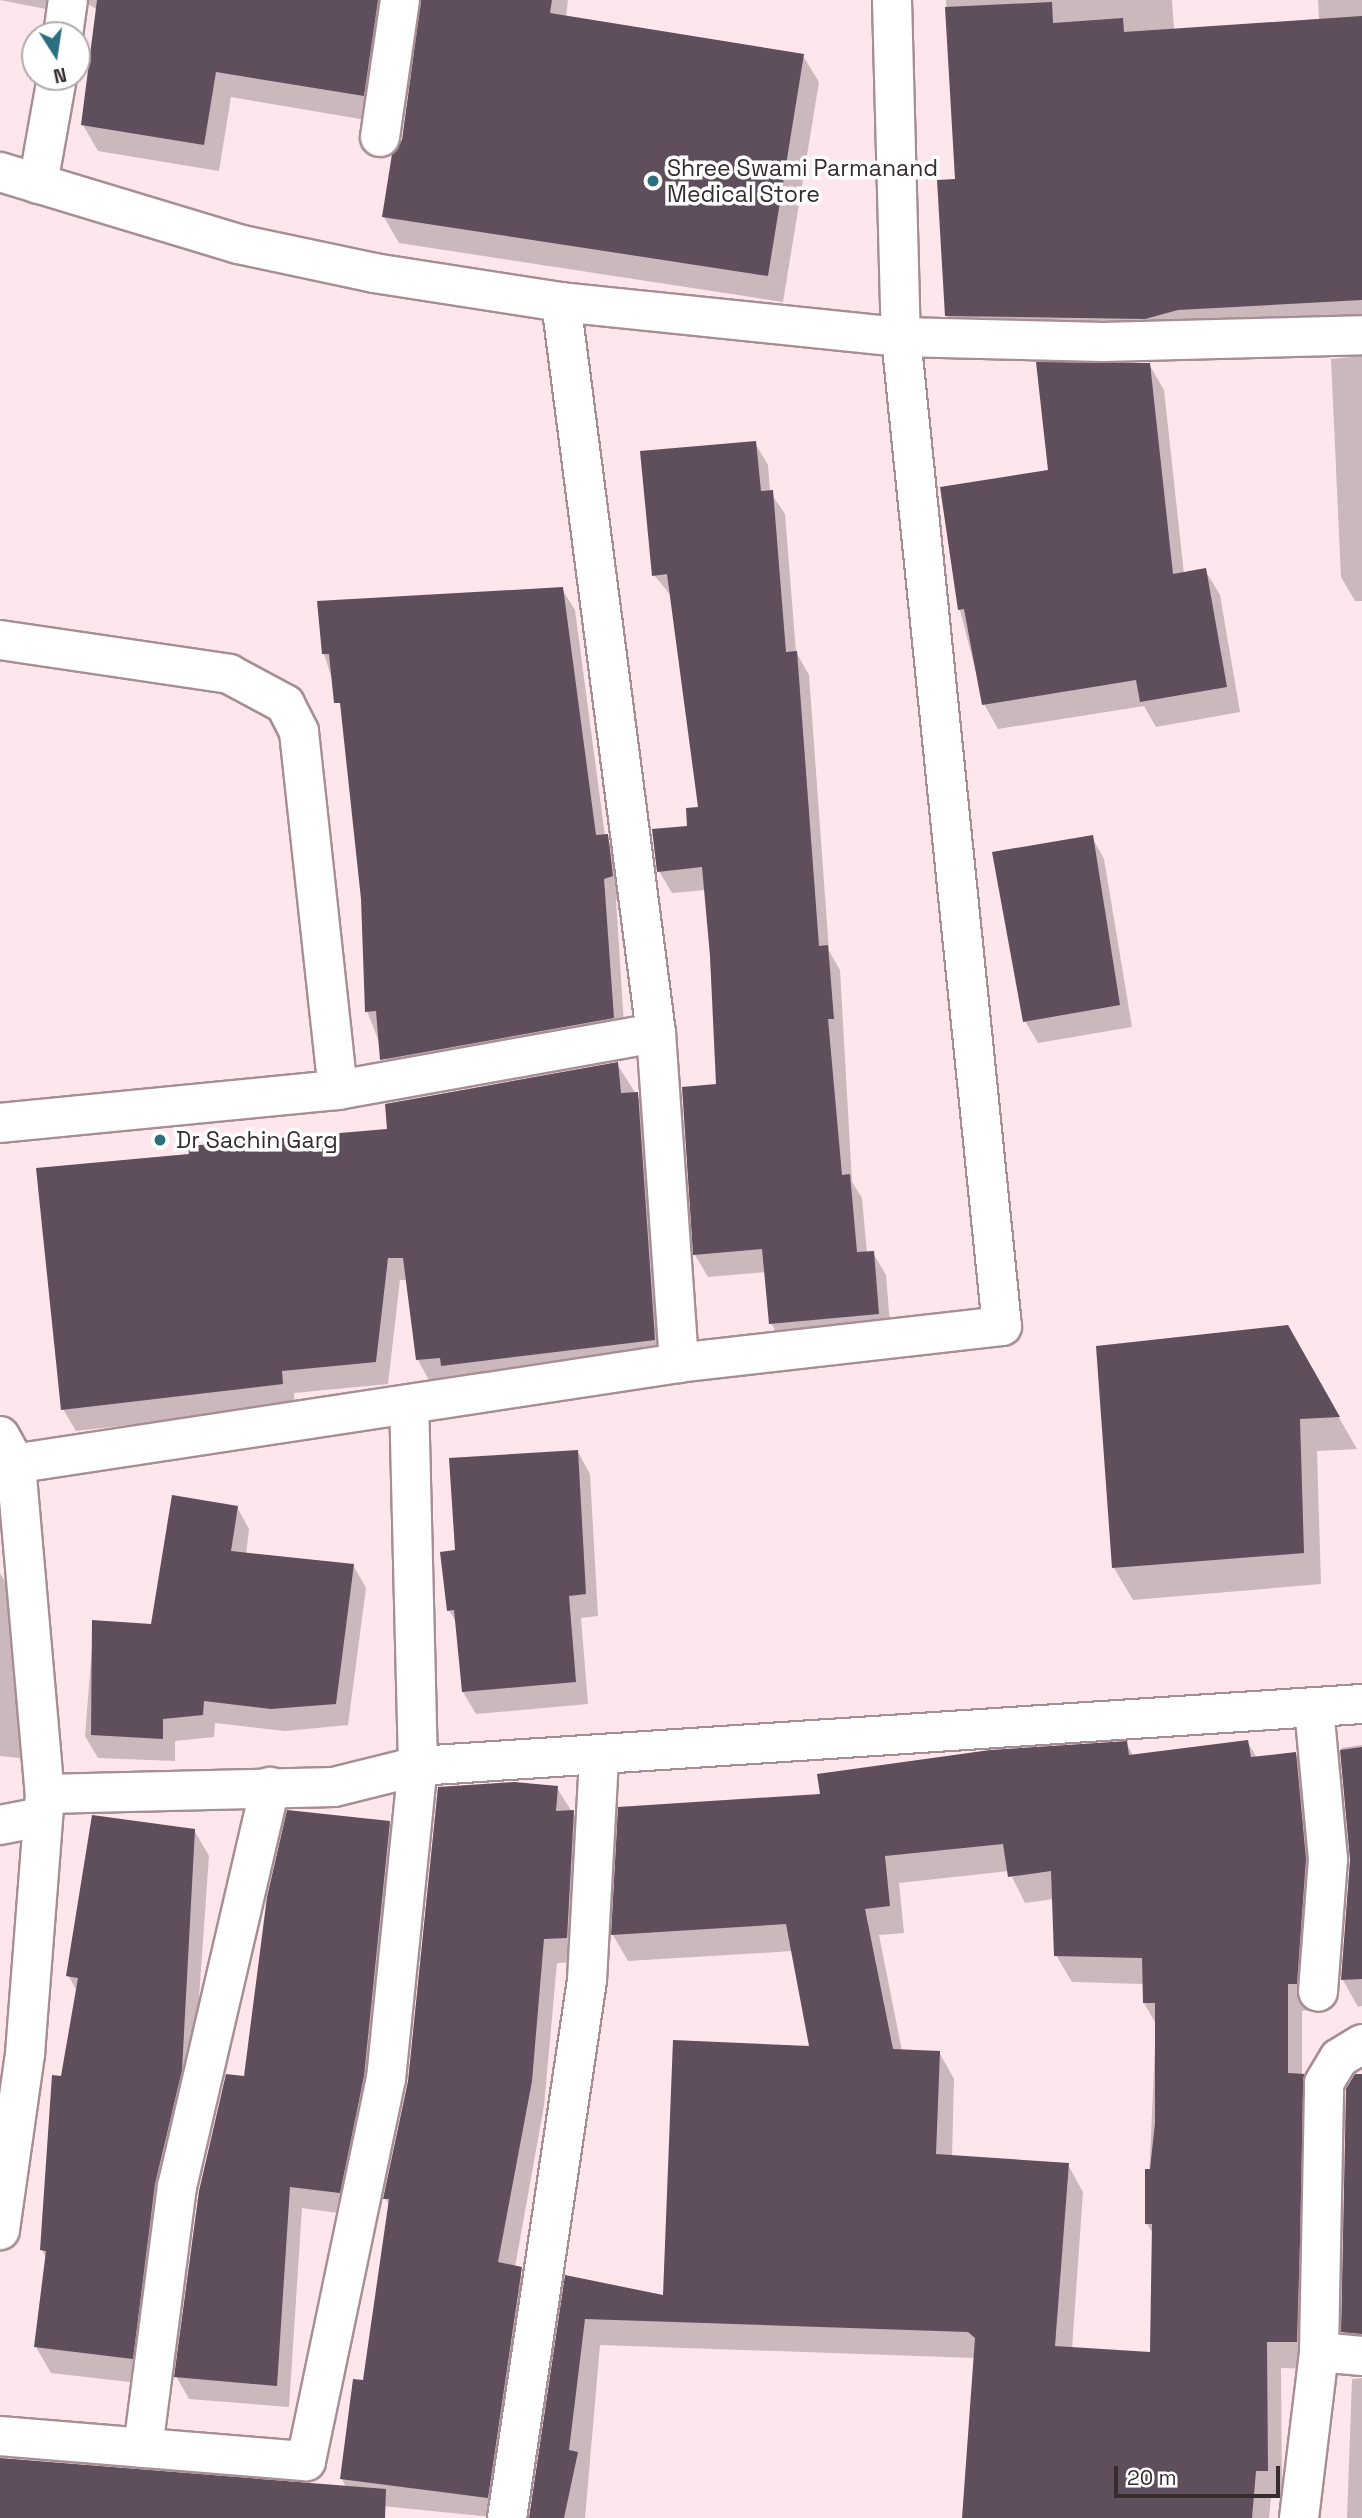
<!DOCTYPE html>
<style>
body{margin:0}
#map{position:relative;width:1362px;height:2518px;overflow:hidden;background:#fde6ec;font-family:"Space Grotesk",sans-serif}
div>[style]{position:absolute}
.shadow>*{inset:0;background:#0003}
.building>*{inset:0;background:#5f4e5c}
.roads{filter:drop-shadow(2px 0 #a78e94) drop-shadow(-2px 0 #a78e94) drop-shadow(0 2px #a78e94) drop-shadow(0 -2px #a78e94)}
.minor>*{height:38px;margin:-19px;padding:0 19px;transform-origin:19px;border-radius:19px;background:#fff}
.dots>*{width:19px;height:19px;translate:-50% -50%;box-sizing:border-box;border:4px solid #fff;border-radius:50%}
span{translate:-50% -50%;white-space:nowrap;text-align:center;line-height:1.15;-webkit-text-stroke:7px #fff;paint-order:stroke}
.poi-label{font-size:23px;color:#362c2f}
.left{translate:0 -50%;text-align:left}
.north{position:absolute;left:21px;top:21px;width:70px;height:70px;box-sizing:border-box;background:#fff;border:2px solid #afabac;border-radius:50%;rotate:168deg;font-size:19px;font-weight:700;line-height:28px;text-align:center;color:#362c2f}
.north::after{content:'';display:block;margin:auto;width:24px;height:32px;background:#2c7080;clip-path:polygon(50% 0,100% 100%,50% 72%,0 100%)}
.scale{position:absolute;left:1114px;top:2466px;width:166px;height:32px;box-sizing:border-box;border:4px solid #362c2f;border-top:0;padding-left:9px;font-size:21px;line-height:24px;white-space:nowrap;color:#362c2f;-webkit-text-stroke:5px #fff;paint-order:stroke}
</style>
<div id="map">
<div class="shadow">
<div style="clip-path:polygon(0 0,568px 0,566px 17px,803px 56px,819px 82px,783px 302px,399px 243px,384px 217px,403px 141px,420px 5px,406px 6px,378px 122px,231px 97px,219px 171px,98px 151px,83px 125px,98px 10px,88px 4px,66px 13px)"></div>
<div style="clip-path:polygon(946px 0,1172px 0,1174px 30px,1319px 19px,1318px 0,1362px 0,1362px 338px,961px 339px,947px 316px,956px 181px)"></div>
<div style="clip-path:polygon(1362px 356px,1362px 601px,1355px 601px,1341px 577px,1331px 359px)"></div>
<div style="clip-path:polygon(1149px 364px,1164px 390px,1184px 574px,1205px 570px,1220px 595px,1240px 712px,1156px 727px,1144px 706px,998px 729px,984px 704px,960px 610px,1050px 472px)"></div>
<div style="clip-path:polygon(755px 443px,768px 465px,770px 492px,785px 514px,796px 652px,809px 675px,829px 951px,840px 970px,852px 1182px,862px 1198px,867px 1253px,873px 1253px,886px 1275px,891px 1336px,784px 1346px,771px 1323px,766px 1272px,708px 1277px,695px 1255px,718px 1086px,706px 890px,672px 893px,659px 871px,699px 809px,672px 597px,654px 575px)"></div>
<div style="clip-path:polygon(562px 589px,575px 610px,605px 836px,619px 857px,625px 897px,616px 900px,625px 1040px,394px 1081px,367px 1011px,363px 899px,344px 716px,324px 654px)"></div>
<div style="clip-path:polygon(1092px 837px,1104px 859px,1132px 1027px,1038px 1043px,1025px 1021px)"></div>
<div style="clip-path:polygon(617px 1064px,650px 1116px,667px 1362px,430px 1382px,418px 1360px,408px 1280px,400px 1280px,388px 1384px,294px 1393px,295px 1406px,76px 1431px,63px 1409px,191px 1155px,389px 1131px)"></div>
<div style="clip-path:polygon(1287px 1327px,1357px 1449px,1317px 1451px,1321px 1584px,1133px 1600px,1114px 1568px)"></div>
<div style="clip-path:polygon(578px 1452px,590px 1474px,598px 1616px,581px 1618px,588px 1704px,476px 1714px,463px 1692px,457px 1624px,449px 1610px)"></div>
<div style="clip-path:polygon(237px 1507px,249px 1529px,246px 1555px,353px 1565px,366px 1588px,348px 1725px,285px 1731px,215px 1723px,214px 1737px,175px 1741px,175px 1761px,98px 1758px,85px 1736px,94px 1622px,152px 1626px)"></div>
<div style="clip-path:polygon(0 1573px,11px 1591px,30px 1759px,0 1756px)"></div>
<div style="clip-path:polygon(evenodd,1247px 1741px,1257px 1758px,1295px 1754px,1311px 1780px,1321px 1887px,1311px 2010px,1302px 2011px,1302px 2075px,1319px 2102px,1312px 2369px,1281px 2368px,1282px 2497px,1271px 2498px,1269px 2518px,964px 2518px,975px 2358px,600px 2345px,585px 2518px,531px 2518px,567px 2277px,665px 2297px,811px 2047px,793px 1951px,628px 1961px,613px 1935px,822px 1796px,1126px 1743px,1134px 1757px,1247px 1741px,1009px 1871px,1025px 1903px,1054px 1899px,1056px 1955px,1072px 1982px,1144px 1984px,1144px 2003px,1156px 2024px,1147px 2224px,1154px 2235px,1152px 2354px,1072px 2349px,1083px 2192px,1068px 2165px,952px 2157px,954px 2079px,939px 2052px,902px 2051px,879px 1935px,904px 1933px,899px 1883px,1009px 1871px)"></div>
<div style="clip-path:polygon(1362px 1745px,1362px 2006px,1358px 2007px,1343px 1980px,1352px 1860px,1341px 1748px)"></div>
<div style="clip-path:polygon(557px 1788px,587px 1836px,580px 1962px,557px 1963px,544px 2106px,515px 2267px,535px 2292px,502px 2518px,372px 2505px,376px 2518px,0 2518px,0 2459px,346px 2487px,342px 2479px,364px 2382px,390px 2206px,385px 2198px)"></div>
<div style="clip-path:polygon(389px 1822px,402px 1844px,352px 2215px,302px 2208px,289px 2407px,189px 2399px,176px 2376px,246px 2078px)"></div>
<div style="clip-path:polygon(194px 1830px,209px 1856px,192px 2096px,147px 2384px,51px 2373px,36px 2347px,47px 2259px,42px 2250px,77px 1991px,68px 1975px)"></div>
<div style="clip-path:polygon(1362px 2076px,1362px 2359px,1343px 2332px)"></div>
<div style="clip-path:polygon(1362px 2378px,1362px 2518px,1347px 2518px,1352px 2379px)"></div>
</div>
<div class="building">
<div style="clip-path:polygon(97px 0,378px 0,364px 96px,216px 72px,204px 145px,81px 125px)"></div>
<div style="clip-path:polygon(421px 0,552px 0,550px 13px,804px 54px,768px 276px,382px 217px,392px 154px,402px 140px)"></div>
<div style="clip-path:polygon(1052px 2px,1053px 23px,1123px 18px,1124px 32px,1362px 16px,1362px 300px,1178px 310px,1145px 319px,945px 316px,937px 180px,955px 179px,945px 7px)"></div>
<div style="clip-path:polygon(1036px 362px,1150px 363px,1173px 574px,1206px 568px,1227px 687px,1140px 702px,1136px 680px,982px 705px,964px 609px,958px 610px,940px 487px,1048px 470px)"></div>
<div style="clip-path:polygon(756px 441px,761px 491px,773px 490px,786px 652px,797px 651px,819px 946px,828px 945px,834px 1019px,828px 1019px,842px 1175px,850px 1174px,857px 1252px,874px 1251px,879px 1314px,769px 1324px,762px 1249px,693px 1255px,682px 1087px,716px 1084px,710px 956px,702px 867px,657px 872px,652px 829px,687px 826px,686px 808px,698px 807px,667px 574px,652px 576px,640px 451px)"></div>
<div style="clip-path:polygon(563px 587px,596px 835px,608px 834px,613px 876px,604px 879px,614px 1018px,380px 1060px,376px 1011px,365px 1012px,361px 899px,340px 703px,334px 703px,329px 654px,322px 654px,317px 601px)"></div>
<div style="clip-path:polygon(1093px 835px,1120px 1005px,1023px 1022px,992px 852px)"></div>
<div style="clip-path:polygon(618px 1062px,621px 1093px,638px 1092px,655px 1340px,441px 1366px,440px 1358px,416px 1360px,403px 1258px,388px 1258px,376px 1362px,282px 1371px,283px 1384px,61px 1410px,36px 1168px,189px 1154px,188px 1146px,387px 1129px,385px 1104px)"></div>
<div style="clip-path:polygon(1288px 1325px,1340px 1417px,1300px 1419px,1304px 1553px,1112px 1568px,1096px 1346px)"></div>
<div style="clip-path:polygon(578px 1450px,586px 1594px,569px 1596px,576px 1682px,462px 1692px,454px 1610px,447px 1611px,440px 1552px,455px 1550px,449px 1458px)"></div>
<div style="clip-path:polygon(172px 1495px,238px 1506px,231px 1551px,354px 1564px,336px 1704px,271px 1709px,204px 1701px,203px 1715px,163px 1719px,163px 1739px,91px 1735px,92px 1620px,151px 1624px)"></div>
<div style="clip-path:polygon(evenodd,1248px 1740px,1251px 1757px,1296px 1752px,1306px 1859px,1297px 1984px,1288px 1984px,1288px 2073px,1305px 2074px,1297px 2342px,1267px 2342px,1268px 2471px,1256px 2471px,1252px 2518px,962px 2518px,975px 2338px,968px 2332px,585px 2319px,569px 2450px,578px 2452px,564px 2518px,529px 2518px,565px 2275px,663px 2295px,673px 2040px,809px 2046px,786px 1924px,611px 1935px,618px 1807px,820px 1794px,817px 1774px,990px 1750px,1127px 1741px,1129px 1755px,1248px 1740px,1003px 1844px,1008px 1877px,1051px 1871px,1054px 1956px,1142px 1958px,1143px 2003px,1155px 2003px,1155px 2123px,1150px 2169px,1145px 2169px,1145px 2224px,1152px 2224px,1150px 2352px,1055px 2346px,1069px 2163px,936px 2154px,940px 2051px,893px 2049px,865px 1909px,890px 1906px,885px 1856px,1003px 1844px)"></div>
<div style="clip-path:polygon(1362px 1747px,1362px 1979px,1341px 1980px,1350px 1860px,1340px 1750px)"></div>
<div style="clip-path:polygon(514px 1782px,558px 1786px,556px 1811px,574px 1810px,567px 1938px,544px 1939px,532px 2081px,498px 2262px,522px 2267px,488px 2498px,340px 2479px,353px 2379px,363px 2380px,389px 2199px,383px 2199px,408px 2081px,438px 1787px)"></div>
<div style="clip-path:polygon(287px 1810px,390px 1821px,364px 2076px,340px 2193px,290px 2187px,277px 2386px,174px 2377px,199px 2191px,226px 2074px,244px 2076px,267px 1897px)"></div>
<div style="clip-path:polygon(92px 1815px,195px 1829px,182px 2070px,155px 2184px,133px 2359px,34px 2347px,46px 2251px,40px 2250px,52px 2075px,61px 2076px,78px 1978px,66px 1976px)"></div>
<div style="clip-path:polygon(1355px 2074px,1362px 2074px,1362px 2334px,1341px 2332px,1346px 2089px)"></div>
<div style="clip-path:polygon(0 2458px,386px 2489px,385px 2518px,0 2518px)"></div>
</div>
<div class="roads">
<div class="minor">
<div style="left:892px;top:0;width:337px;rotate:88.5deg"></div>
<div style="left:901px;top:337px;width:202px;rotate:1.4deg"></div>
<div style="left:1103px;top:342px;width:259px;rotate:-1.5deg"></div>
<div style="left:63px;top:35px;width:35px;rotate:-82deg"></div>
<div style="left:380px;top:137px;width:138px;rotate:-81.7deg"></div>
<div style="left:0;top:172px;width:249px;rotate:16.8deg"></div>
<div style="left:238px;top:244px;width:139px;rotate:12deg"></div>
<div style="left:374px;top:273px;width:189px;rotate:8.8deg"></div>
<div style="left:561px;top:302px;width:342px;rotate:5.9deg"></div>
<div style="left:901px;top:337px;width:994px;rotate:84.17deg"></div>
<div style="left:1002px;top:1326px;width:325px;rotate:173.5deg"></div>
<div style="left:679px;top:1363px;width:687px;rotate:171.37deg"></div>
<div style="left:38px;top:184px;width:109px;rotate:-79.9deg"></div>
<div style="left:561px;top:302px;width:737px;rotate:82.6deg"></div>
<div style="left:656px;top:1033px;width:331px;rotate:86deg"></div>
<div style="left:0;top:640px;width:232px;rotate:8.4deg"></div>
<div style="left:229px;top:674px;width:64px;rotate:28.2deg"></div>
<div style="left:285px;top:704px;width:31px;rotate:63deg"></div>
<div style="left:299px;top:732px;width:360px;rotate:83.8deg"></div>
<div style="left:0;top:1123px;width:340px;rotate:-5.6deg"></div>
<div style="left:338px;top:1090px;width:323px;rotate:-10.2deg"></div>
<div style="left:0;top:1436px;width:33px;rotate:61deg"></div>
<div style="left:16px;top:1465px;width:330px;rotate:85deg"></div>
<div style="left:45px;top:1794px;width:261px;rotate:94.4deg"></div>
<div style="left:25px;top:2054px;width:178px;rotate:98.1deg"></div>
<div style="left:1314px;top:1708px;width:152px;rotate:84.7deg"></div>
<div style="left:1328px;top:1859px;width:133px;rotate:94.3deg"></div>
<div style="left:45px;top:1794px;width:289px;rotate:-1.4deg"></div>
<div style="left:334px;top:1787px;width:87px;rotate:-14deg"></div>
<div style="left:418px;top:1766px;width:946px;rotate:-3.76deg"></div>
<div style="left:0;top:1825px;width:42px;rotate:-11deg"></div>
<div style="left:1319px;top:2352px;width:43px;rotate:5.3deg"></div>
<div style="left:0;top:2436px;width:307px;rotate:4.7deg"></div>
<div style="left:306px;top:2461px;width:390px;rotate:-78.2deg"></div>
<div style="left:386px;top:2079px;width:315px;rotate:-84.2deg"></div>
<div style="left:418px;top:1766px;width:360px;rotate:-91.4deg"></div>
<div style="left:143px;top:2448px;width:263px;rotate:-82.6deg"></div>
<div style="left:177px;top:2187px;width:411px;rotate:-76.9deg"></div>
<div style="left:507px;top:2518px;width:544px;rotate:-81.54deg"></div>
<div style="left:587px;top:1980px;width:225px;rotate:-86.9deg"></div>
<div style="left:1299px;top:2518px;width:167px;rotate:-83.1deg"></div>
<div style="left:1319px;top:2352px;width:269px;rotate:-88.9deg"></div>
<div style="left:1324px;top:2083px;width:29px;rotate:-59deg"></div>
<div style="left:1339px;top:2058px;width:27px;rotate:-31deg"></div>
</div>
</div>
<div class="dots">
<div style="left:653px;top:181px;background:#2c7080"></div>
<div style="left:160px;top:1140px;background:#2c7080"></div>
</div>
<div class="poi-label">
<span class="left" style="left:667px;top:181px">Shree Swami Parmanand<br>Medical Store</span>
<span class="left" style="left:176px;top:1140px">Dr Sachin Garg</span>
</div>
<div class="north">N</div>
<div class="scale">20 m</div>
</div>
